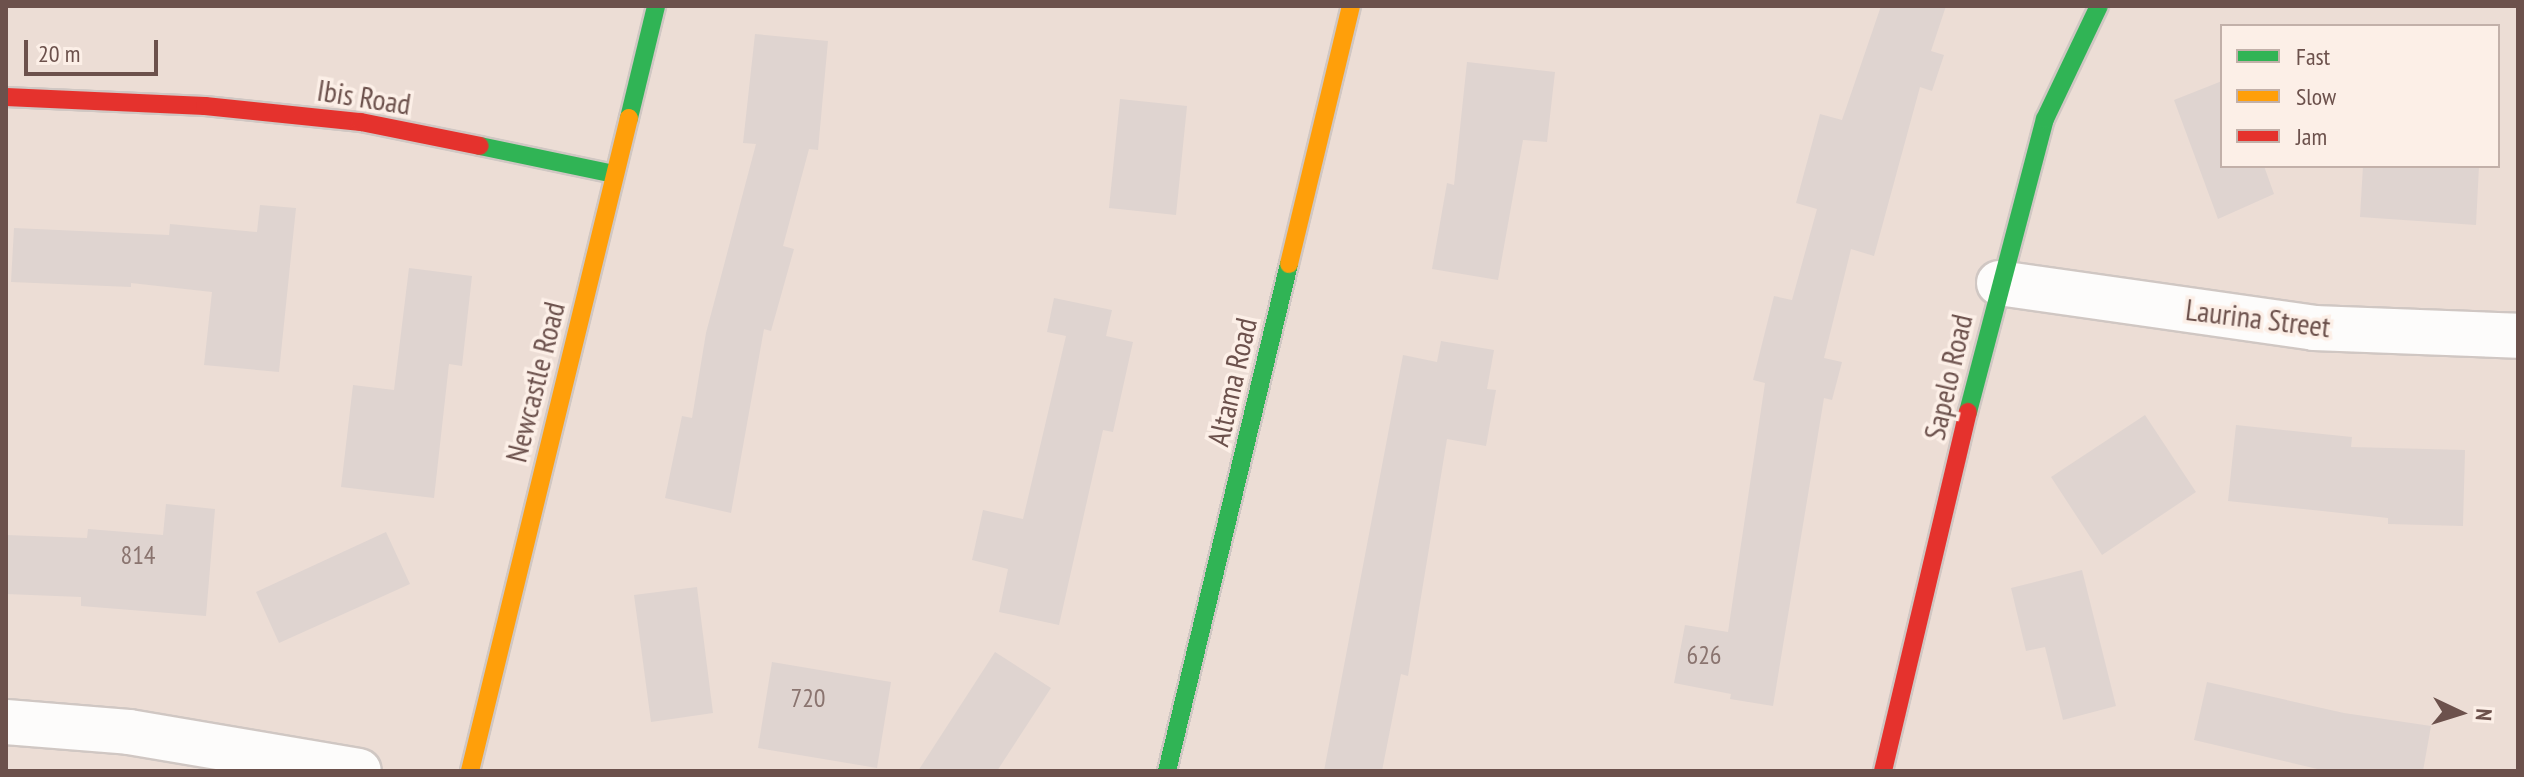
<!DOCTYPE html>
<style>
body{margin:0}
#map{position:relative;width:2524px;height:777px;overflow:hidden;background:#f3ece7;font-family:"PT Sans Narrow",sans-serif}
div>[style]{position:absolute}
.residential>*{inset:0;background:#ecddd5}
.building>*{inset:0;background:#dfd4d0}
.roads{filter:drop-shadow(2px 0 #d0c7c3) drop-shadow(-2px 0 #d0c7c3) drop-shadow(0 2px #d0c7c3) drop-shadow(0 -2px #d0c7c3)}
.street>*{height:44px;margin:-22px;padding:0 22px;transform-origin:22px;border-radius:22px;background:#fdfcfb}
.fast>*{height:18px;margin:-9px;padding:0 9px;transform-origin:9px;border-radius:9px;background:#30b455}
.slow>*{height:18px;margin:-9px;padding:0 9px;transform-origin:9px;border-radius:9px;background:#ff9f0a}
.jam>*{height:18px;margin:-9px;padding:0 9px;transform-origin:9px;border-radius:9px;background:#e5322d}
span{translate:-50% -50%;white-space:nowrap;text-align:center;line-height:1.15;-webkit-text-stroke:7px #fcefe7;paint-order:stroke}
.number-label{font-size:26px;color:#8a746f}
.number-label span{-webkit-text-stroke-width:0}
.street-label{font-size:30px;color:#6c514c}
.frame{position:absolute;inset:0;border:8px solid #6c514c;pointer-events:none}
.legend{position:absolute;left:2220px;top:24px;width:280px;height:144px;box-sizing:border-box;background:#fcefe7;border:2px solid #c2b0a9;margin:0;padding:10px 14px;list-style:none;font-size:24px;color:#6c514c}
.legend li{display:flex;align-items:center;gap:16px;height:40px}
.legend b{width:40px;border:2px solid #c2b0a9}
.north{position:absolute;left:2420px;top:673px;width:80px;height:80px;-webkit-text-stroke:6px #fcefe7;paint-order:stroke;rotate:94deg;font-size:22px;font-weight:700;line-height:32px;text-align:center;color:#6c514c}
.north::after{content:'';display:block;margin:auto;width:28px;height:36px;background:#6c514c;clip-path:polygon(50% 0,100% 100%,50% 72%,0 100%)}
.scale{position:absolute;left:24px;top:40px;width:134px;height:36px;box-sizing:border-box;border:4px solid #6c514c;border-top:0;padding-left:10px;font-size:24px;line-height:28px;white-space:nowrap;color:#6c514c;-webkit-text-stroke:6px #fcefe7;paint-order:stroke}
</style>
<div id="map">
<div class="residential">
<div style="clip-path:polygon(evenodd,6px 6px,2518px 6px,2518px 771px,6px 771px,6px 6px,2222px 26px,2498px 26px,2498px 166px,2222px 166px,2222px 26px)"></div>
</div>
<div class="building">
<div style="clip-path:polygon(1881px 6px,1946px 6px,1931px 51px,1944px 55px,1932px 91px,1920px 87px,1874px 256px,1851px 249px,1824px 358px,1842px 362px,1832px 400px,1824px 398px,1773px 706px,1730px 699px,1731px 694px,1674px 683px,1685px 625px,1728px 632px,1765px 383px,1753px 380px,1774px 296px,1792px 300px,1817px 209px,1796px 203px,1820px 114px,1842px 120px)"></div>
<div style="clip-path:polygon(755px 34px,828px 41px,818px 150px,809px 149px,783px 246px,794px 249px,771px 331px,764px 329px,731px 513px,665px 498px,682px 416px,692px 418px,706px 333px,756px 144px,743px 143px)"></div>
<div style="clip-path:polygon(1467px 62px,1555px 72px,1547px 142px,1523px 140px,1498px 280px,1432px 269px,1447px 183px,1454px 185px)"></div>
<div style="clip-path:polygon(2222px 81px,2222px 166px,2264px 166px,2274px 194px,2218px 219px,2174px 100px)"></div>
<div style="clip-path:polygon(1120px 99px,1187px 106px,1176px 215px,1109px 208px)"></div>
<div style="clip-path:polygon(2363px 166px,2479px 166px,2476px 225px,2360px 217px)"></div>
<div style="clip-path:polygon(260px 205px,296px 208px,279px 372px,204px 365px,212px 292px,131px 283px,131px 287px,11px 282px,14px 228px,169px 235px,170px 224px,257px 232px)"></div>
<div style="clip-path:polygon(409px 268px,472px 276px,462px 366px,449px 364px,434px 498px,341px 487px,353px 385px,394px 390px)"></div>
<div style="clip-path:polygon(1054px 298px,1112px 310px,1106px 336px,1133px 342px,1113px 432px,1103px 430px,1059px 625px,999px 612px,1008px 569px,972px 560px,983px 510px,1023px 519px,1066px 336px,1047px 332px)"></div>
<div style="clip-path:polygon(1441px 341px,1494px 350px,1487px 389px,1496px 390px,1486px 446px,1447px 439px,1408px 676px,1401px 674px,1382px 771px,1324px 771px,1403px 355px,1437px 362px)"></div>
<div style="clip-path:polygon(2145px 415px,2196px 492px,2102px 555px,2051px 477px)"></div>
<div style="clip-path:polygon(2236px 425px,2352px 437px,2351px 447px,2465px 450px,2463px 526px,2388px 524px,2388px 518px,2228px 501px)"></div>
<div style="clip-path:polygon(166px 504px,215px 509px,206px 616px,81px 606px,81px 597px,6px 594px,6px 535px,87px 538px,88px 529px,163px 535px)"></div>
<div style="clip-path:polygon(386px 532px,410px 584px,279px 643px,256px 592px)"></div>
<div style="clip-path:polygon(2082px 570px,2116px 706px,2063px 720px,2045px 647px,2026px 651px,2011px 588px)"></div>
<div style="clip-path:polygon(697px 587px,713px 713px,651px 722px,634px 595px)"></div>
<div style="clip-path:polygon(995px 652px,1051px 688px,997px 771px,918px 771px)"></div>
<div style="clip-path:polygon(772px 662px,891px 682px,877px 768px,758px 748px)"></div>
<div style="clip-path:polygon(2207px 682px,2344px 713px,2431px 726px,2423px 771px,2326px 771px,2194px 740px)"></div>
</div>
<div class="roads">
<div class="street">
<div style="left:1999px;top:283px;width:318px;rotate:8.1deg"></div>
<div style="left:2314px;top:328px;width:204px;rotate:2.2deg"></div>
<div style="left:6px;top:722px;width:123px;rotate:4.6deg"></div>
<div style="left:129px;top:732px;width:233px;rotate:9.6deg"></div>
</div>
<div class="fast">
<div style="left:629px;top:118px;width:115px;rotate:-76.4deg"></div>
<div style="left:480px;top:146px;width:137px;rotate:11.8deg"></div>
<div style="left:1968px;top:412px;width:303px;rotate:-75.3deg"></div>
<div style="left:2045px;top:119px;width:125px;rotate:-64.5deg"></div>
<div style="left:1167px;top:771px;width:521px;rotate:-76.47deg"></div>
</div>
<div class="slow">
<div style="left:1289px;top:264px;width:265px;rotate:-76.5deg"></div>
<div style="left:470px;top:771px;width:672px;rotate:-76.32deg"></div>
</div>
<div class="jam">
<div style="left:6px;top:97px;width:199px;rotate:2.6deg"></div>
<div style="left:205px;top:106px;width:157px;rotate:5.9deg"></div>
<div style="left:361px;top:122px;width:121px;rotate:11.4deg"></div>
<div style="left:1883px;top:771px;width:369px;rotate:-76.7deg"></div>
</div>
</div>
<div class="number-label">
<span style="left:138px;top:555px">814</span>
<span style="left:1704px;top:655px">626</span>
<span style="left:808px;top:698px">720</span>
</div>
<div class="street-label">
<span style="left:364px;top:97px;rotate:9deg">Ibis Road</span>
<span style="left:2258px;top:318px;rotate:7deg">Laurina Street</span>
<span style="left:1948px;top:377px;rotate:-77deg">Sapelo Road</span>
<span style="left:535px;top:382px;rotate:-76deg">Newcastle Road</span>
<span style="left:1232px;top:382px;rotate:-77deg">Altama Road</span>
</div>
<div class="frame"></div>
<ul class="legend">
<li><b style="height:10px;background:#30b455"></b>Fast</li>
<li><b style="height:10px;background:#ff9f0a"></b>Slow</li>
<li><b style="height:10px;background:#e5322d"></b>Jam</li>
</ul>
<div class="north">N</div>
<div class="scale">20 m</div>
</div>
